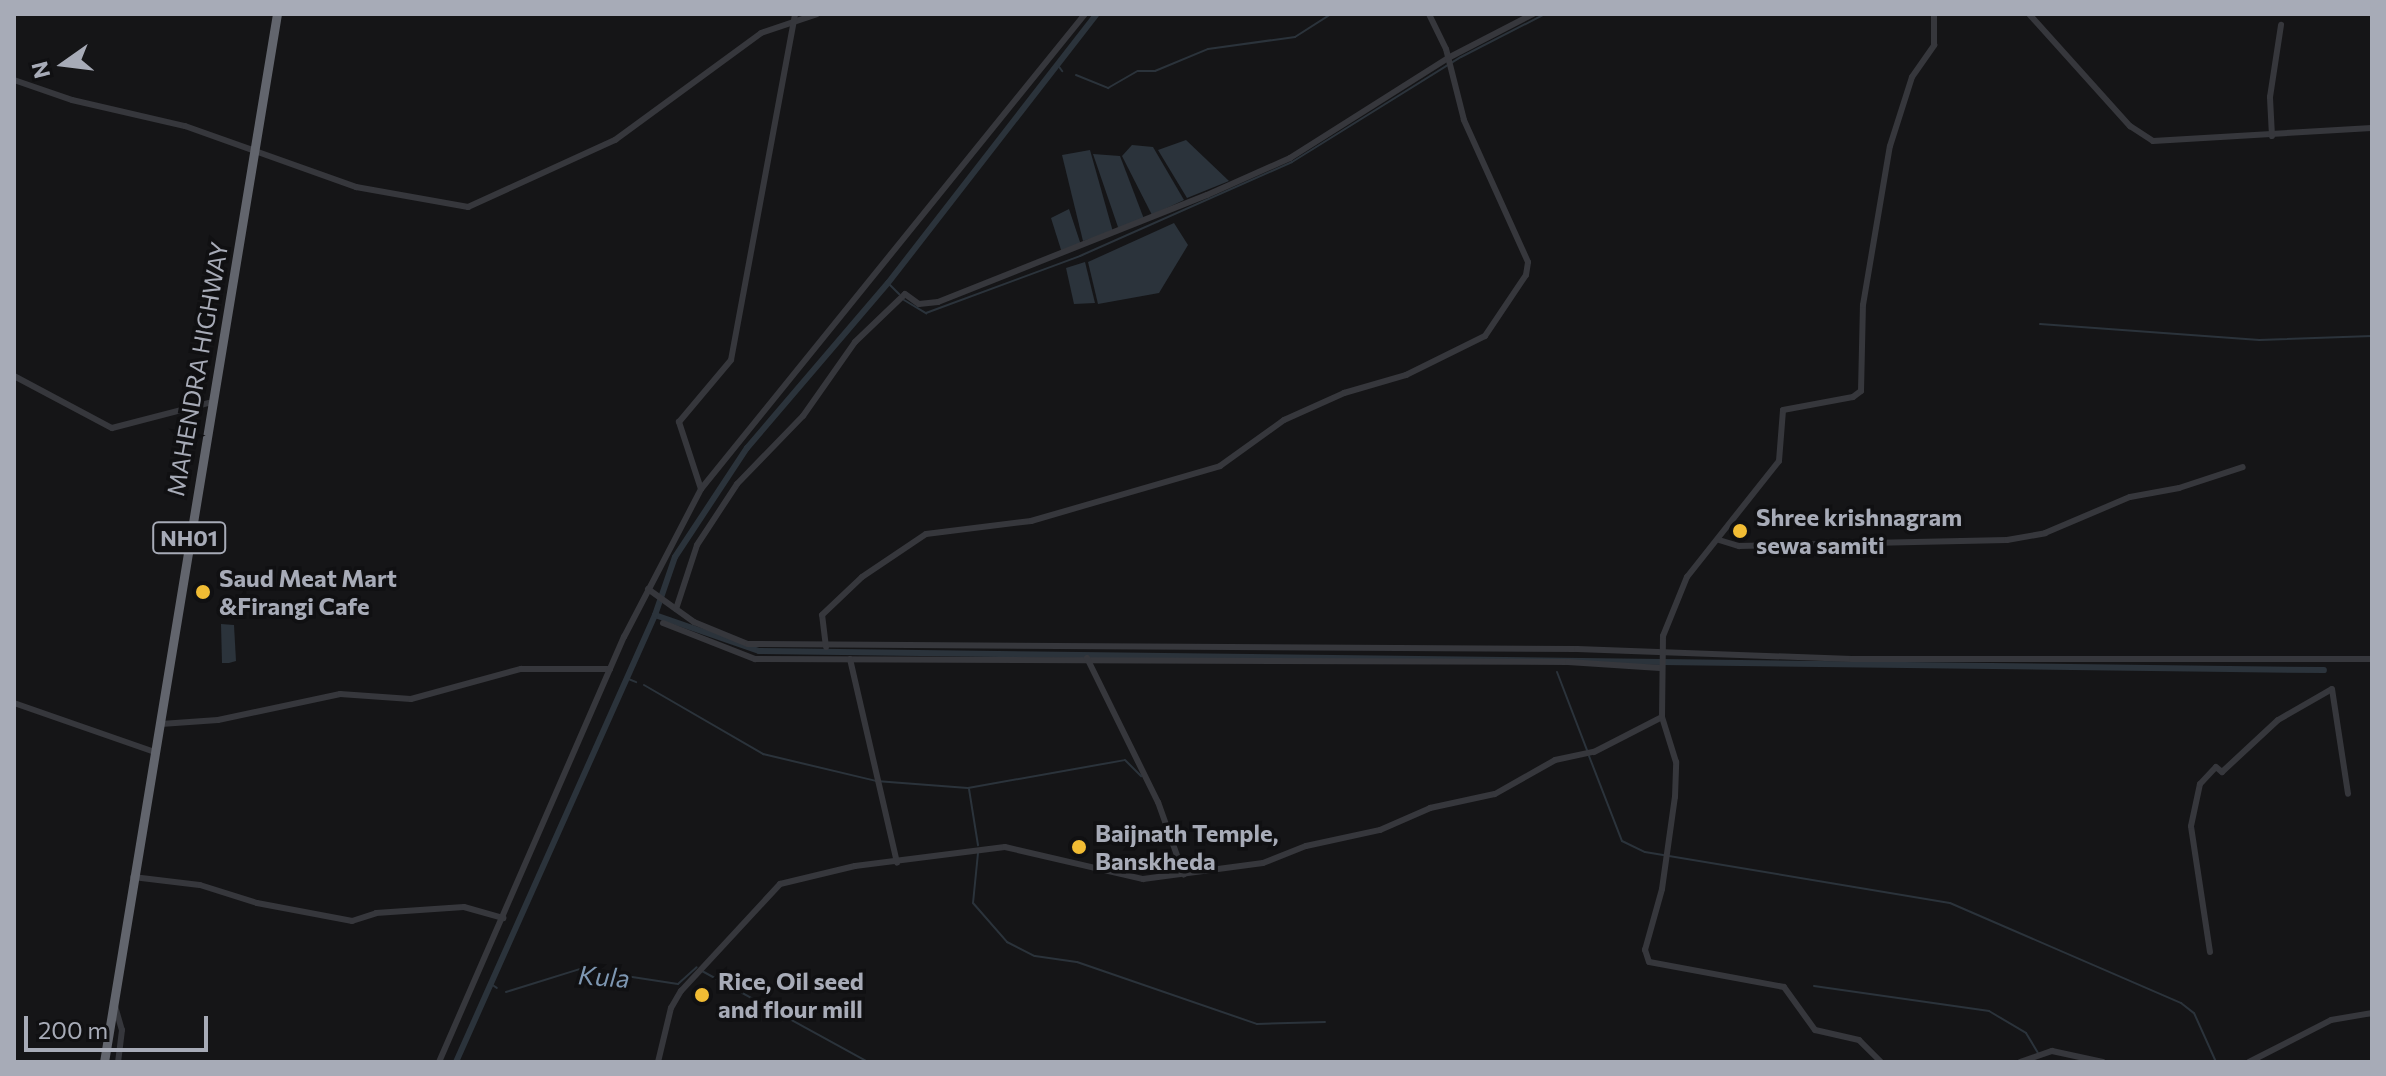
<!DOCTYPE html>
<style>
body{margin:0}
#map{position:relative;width:2386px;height:1076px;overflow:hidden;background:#151517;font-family:Commissioner,sans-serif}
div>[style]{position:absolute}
.water>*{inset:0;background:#2b333b}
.stream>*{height:2px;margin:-1px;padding:0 1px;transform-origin:1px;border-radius:1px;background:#2b333b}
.canal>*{height:6px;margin:-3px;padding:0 3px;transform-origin:3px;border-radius:3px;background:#2b333b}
.minor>*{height:6px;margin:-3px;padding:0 3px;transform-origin:3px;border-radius:3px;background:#36373c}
.highway>*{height:9px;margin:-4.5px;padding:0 4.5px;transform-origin:4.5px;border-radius:4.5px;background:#62656d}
.dots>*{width:22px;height:22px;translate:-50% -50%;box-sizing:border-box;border:4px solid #101012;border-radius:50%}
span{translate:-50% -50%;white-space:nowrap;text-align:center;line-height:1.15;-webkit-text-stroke:7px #101012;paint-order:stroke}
.shield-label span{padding:2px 6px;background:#101012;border:2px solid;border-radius:6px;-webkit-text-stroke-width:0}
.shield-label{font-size:22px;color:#a7abb7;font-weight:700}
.street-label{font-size:24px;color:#a7abb7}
.poi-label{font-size:24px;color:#a7abb7;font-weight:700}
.left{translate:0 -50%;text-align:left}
.water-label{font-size:26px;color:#7e97b2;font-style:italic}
.frame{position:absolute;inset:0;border:16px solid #a7abb7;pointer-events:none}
.north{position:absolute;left:24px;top:24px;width:80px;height:80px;-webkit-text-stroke:6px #101012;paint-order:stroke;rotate:256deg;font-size:22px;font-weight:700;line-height:32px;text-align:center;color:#a7abb7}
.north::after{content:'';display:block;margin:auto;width:28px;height:36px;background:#a7abb7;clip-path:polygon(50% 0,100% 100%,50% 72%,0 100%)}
.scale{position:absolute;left:24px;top:1016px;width:184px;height:36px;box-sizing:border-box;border:4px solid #a7abb7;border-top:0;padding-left:10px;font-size:24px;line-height:28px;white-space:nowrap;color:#a7abb7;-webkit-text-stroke:6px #101012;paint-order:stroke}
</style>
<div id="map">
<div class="water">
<div style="clip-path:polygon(1186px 140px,1229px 181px,1187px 198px,1158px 150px)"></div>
<div style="clip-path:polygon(1132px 145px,1153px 147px,1184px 200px,1152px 215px,1122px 156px)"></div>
<div style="clip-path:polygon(1090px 150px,1113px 232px,1083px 241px,1062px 155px)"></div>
<div style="clip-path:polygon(1093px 154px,1120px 156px,1144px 219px,1119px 230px)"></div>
<div style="clip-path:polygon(1069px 209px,1081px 245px,1062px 253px,1051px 218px)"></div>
<div style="clip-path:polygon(1174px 223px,1188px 245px,1159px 293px,1098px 304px,1088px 262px)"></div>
<div style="clip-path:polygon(1085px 262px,1095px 303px,1074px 304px,1066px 268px)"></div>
<div style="clip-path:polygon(221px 624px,234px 625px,236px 661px,229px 663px,222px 663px)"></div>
</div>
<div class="stream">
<div style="left:1057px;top:64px;width:9px;rotate:54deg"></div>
<div style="left:1076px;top:75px;width:35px;rotate:22deg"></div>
<div style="left:1108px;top:88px;width:34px;rotate:-30deg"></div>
<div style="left:1138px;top:71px;width:17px"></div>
<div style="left:1155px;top:71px;width:57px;rotate:-22.5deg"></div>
<div style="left:1208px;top:49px;width:88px;rotate:-7.9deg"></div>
<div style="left:1295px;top:37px;width:43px;rotate:-32.6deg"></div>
<div style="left:888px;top:283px;width:16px;rotate:45deg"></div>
<div style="left:904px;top:300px;width:26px;rotate:31deg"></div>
<div style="left:926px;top:313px;width:164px;rotate:-20.3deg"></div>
<div style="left:1080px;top:256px;width:232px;rotate:-23.9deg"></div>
<div style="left:1292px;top:162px;width:199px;rotate:-31.9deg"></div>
<div style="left:1461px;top:57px;width:94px;rotate:-27.1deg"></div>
<div style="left:2040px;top:324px;width:220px;rotate:4.2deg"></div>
<div style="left:2259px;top:340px;width:113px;rotate:-2deg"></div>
<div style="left:1557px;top:672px;width:84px;rotate:69deg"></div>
<div style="left:626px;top:678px;width:11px;rotate:22deg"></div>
<div style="left:644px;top:685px;width:138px;rotate:30.1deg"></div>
<div style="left:763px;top:754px;width:116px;rotate:13.4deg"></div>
<div style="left:876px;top:781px;width:92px;rotate:4.4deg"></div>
<div style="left:968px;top:788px;width:159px;rotate:-10.1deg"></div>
<div style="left:1125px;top:760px;width:23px;rotate:45deg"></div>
<div style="left:1589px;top:756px;width:91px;rotate:68.8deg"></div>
<div style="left:1622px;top:841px;width:25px;rotate:26deg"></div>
<div style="left:1645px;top:852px;width:309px;rotate:9.5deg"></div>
<div style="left:1950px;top:903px;width:252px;rotate:23.4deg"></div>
<div style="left:2181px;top:1003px;width:16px;rotate:38deg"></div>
<div style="left:2194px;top:1013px;width:54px;rotate:65.8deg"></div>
<div style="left:969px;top:789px;width:57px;rotate:80.9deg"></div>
<div style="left:978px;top:853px;width:50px;rotate:95.7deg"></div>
<div style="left:973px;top:903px;width:52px;rotate:48.9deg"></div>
<div style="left:1007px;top:942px;width:31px;rotate:27deg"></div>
<div style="left:1035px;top:956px;width:42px;rotate:8.1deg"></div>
<div style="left:1077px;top:962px;width:190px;rotate:19deg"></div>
<div style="left:1257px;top:1024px;width:68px;rotate:-1.7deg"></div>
<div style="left:702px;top:971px;width:189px;rotate:28.7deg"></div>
<div style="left:491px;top:984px;width:7px;rotate:34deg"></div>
<div style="left:1814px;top:986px;width:177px;rotate:8.1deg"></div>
<div style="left:1989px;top:1011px;width:43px;rotate:30.7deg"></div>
<div style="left:2026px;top:1033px;width:23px;rotate:59deg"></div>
<div style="left:506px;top:992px;width:77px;rotate:-17.3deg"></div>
<div style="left:580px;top:969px;width:99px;rotate:8.7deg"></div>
<div style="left:678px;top:984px;width:25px;rotate:-42deg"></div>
</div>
<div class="canal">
<div style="left:655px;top:615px;width:110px;rotate:19.1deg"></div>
<div style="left:759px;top:651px;width:1565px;rotate:0.7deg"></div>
<div style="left:456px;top:1062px;width:489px;rotate:-66deg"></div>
<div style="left:655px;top:615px;width:61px;rotate:-71deg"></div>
<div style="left:675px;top:557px;width:131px;rotate:-56.6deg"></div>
<div style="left:747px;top:448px;width:217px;rotate:-49.5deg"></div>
<div style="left:888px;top:283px;width:341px;rotate:-52.2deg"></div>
</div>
<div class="minor">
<div style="left:2029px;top:14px;width:151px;rotate:48deg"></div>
<div style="left:2130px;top:126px;width:27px;rotate:33deg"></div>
<div style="left:2153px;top:141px;width:219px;rotate:-3.4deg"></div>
<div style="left:14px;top:80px;width:61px;rotate:19deg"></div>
<div style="left:72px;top:100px;width:116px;rotate:13deg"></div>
<div style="left:185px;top:126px;width:182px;rotate:19.6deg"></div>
<div style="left:356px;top:187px;width:114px;rotate:10.1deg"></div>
<div style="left:468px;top:207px;width:162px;rotate:-24.5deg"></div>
<div style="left:615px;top:140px;width:181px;rotate:-36.2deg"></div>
<div style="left:761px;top:33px;width:59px;rotate:-18.7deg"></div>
<div style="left:2272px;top:136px;width:39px;rotate:-93deg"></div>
<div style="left:2270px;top:97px;width:73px;rotate:-81.3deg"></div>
<div style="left:14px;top:376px;width:111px;rotate:28deg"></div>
<div style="left:112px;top:428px;width:100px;rotate:-14.5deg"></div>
<div style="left:701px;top:489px;width:71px;rotate:-108.2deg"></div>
<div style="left:679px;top:422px;width:81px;rotate:-50deg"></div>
<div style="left:731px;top:360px;width:352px;rotate:-79.5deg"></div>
<div style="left:1719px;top:540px;width:21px;rotate:17deg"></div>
<div style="left:1739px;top:546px;width:268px;rotate:-1.3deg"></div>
<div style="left:2007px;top:540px;width:39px;rotate:-10deg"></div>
<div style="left:2045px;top:533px;width:92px;rotate:-23deg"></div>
<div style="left:2130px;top:497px;width:50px;rotate:-10.4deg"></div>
<div style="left:2179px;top:488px;width:67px;rotate:-18.2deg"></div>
<div style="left:648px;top:589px;width:57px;rotate:35.7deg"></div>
<div style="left:694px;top:622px;width:58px;rotate:22.2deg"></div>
<div style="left:748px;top:644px;width:829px;rotate:0.35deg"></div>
<div style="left:1577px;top:649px;width:275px;rotate:2.1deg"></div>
<div style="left:1852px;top:659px;width:520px"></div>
<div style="left:676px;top:609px;width:67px;rotate:-71.8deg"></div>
<div style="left:697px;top:545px;width:73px;rotate:-56.7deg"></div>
<div style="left:737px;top:484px;width:95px;rotate:-45.9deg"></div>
<div style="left:803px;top:416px;width:90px;rotate:-54.9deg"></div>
<div style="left:855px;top:342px;width:69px;rotate:-43.8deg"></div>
<div style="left:905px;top:294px;width:17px;rotate:36deg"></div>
<div style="left:919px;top:304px;width:19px;rotate:-6deg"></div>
<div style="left:938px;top:302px;width:289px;rotate:-21.7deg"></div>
<div style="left:1207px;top:195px;width:91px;rotate:-24deg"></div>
<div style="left:1290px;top:158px;width:187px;rotate:-32.3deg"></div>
<div style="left:1448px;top:58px;width:96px;rotate:-27.4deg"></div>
<div style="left:663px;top:623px;width:99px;rotate:21.4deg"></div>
<div style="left:755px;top:659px;width:813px;rotate:0.21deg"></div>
<div style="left:1568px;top:662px;width:92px;rotate:3.7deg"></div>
<div style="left:826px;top:647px;width:32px;rotate:-97deg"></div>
<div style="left:822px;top:615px;width:55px;rotate:-43.5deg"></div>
<div style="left:862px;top:577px;width:77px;rotate:-33.9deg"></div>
<div style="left:926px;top:534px;width:106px;rotate:-7.1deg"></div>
<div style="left:1031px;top:521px;width:197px;rotate:-16.2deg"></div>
<div style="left:1220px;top:466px;width:79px;rotate:-35.7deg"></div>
<div style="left:1284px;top:420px;width:66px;rotate:-24.2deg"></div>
<div style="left:1344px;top:393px;width:65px;rotate:-16.2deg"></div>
<div style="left:1406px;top:375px;width:88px;rotate:-26.3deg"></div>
<div style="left:1485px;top:336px;width:73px;rotate:-56.1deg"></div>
<div style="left:1526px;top:275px;width:13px;rotate:-81deg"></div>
<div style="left:1528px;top:262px;width:156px;rotate:-114.3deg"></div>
<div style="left:1464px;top:120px;width:73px;rotate:-104.2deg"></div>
<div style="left:1446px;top:49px;width:39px;rotate:-116deg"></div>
<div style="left:1087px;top:658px;width:161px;rotate:63.8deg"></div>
<div style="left:1158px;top:802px;width:77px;rotate:70.4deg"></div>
<div style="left:850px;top:659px;width:209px;rotate:77deg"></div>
<div style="left:14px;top:703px;width:149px;rotate:19.2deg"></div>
<div style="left:161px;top:724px;width:57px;rotate:-4deg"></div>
<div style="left:218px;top:720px;width:125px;rotate:-12deg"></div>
<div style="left:340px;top:694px;width:71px;rotate:4deg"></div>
<div style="left:411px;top:699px;width:114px;rotate:-15.3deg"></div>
<div style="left:521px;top:669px;width:89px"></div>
<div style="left:133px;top:877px;width:67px;rotate:6.8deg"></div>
<div style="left:200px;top:885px;width:60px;rotate:17.5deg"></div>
<div style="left:257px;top:903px;width:97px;rotate:10.7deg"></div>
<div style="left:352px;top:921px;width:25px;rotate:-18deg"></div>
<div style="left:376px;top:913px;width:88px;rotate:-3.9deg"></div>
<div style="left:464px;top:907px;width:41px;rotate:15.8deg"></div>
<div style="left:2210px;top:952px;width:127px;rotate:-98.6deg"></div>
<div style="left:2191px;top:826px;width:43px;rotate:-77.9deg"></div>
<div style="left:2200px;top:784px;width:23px;rotate:-47deg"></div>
<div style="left:2216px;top:767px;width:8px;rotate:40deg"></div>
<div style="left:2222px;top:772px;width:76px;rotate:-42.9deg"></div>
<div style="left:2278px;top:720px;width:62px;rotate:-29.9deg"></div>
<div style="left:2332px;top:689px;width:106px;rotate:81.3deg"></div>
<div style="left:115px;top:1006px;width:25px;rotate:74deg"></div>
<div style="left:122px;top:1030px;width:32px;rotate:97deg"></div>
<div style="left:439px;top:1062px;width:464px;rotate:-66.5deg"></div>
<div style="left:624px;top:637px;width:167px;rotate:-62.5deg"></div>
<div style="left:701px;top:489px;width:611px;rotate:-51.05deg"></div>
<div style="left:658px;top:1062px;width:56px;rotate:-76.5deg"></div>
<div style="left:671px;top:1008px;width:20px;rotate:-60deg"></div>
<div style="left:681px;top:991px;width:146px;rotate:-47.2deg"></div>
<div style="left:780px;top:884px;width:77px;rotate:-13.5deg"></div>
<div style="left:855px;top:866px;width:151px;rotate:-7.2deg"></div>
<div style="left:1005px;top:847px;width:142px;rotate:13.1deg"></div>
<div style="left:1143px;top:879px;width:121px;rotate:-7.6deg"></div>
<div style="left:1263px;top:863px;width:46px;rotate:-21.6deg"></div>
<div style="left:1306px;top:846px;width:76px;rotate:-12.2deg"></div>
<div style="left:1380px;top:830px;width:55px;rotate:-23.7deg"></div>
<div style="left:1430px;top:808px;width:66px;rotate:-12.2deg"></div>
<div style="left:1495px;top:794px;width:69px;rotate:-29.5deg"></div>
<div style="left:1555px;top:760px;width:40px;rotate:-12deg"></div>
<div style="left:1594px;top:752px;width:76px;rotate:-27.2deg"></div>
<div style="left:1881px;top:1062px;width:31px;rotate:-135deg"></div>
<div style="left:1859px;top:1040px;width:45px;rotate:-167.2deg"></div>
<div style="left:1815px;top:1030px;width:53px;rotate:-125.8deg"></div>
<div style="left:1784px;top:987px;width:137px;rotate:-169.5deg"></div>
<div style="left:1649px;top:962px;width:13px;rotate:-108deg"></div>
<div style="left:1645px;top:950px;width:63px;rotate:-74.4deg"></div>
<div style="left:1662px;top:889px;width:93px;rotate:-82deg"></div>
<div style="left:1675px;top:797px;width:35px;rotate:-88deg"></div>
<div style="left:1676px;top:762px;width:47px;rotate:-107.3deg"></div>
<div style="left:1662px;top:717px;width:81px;rotate:-89.3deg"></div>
<div style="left:1663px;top:636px;width:64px;rotate:-67.9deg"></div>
<div style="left:1687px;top:577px;width:148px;rotate:-51.6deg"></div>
<div style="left:1779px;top:461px;width:51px;rotate:-85.5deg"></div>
<div style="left:1783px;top:410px;width:71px;rotate:-10.5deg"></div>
<div style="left:1853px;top:397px;width:10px;rotate:-37deg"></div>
<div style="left:1861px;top:391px;width:86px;rotate:-88.7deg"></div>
<div style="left:1863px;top:305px;width:161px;rotate:-80.4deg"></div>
<div style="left:1890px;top:146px;width:72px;rotate:-72.3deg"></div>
<div style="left:1912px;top:77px;width:39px;rotate:-55deg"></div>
<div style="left:1934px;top:45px;width:31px;rotate:-90deg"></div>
<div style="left:2020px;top:1062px;width:34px;rotate:-19deg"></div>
<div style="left:2052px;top:1051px;width:52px;rotate:12.2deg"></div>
<div style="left:2249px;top:1062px;width:92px;rotate:-27.1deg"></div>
<div style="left:2331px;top:1020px;width:42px;rotate:-9.7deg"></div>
</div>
<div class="highway">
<div style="left:104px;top:1062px;width:1062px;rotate:-80.63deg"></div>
</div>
<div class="dots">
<div style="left:1740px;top:531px;background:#f1bc34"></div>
<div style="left:203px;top:592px;background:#f1bc34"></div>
<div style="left:1079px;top:847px;background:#f1bc34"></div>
<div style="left:702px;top:995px;background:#f1bc34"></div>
</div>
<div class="shield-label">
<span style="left:189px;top:538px">NH01</span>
</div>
<div class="street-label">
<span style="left:197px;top:369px;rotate:-80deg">MAHENDRA HIGHWAY</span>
</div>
<div class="poi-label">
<span class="left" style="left:1756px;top:531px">Shree krishnagram<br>sewa samiti</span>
<span class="left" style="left:219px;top:592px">Saud Meat Mart<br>&amp;Firangi Cafe</span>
<span class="left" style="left:1095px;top:847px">Baijnath Temple,<br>Banskheda</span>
<span class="left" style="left:718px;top:995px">Rice, Oil seed<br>and flour mill</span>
</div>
<div class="water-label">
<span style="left:604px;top:976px;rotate:4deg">Kula</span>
</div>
<div class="frame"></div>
<div class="north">N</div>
<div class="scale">200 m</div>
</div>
